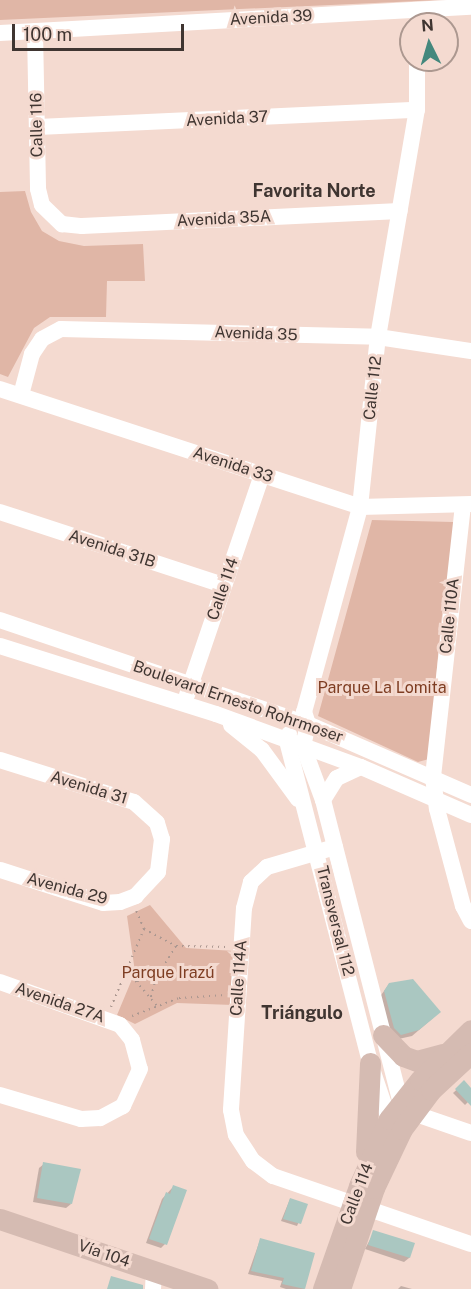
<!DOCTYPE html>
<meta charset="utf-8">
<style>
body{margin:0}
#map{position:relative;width:471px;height:1289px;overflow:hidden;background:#f4dad0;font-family:"Public Sans",sans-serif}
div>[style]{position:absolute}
.green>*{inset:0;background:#e0b6a6}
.shadow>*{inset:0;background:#0003}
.building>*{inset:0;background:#aac7c1}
.path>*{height:2px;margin-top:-1px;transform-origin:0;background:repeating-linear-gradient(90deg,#ab9790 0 1.5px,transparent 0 6px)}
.minor>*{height:16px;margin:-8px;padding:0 8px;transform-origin:8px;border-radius:8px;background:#fff}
.major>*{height:21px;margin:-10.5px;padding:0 10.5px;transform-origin:10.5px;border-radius:10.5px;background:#d5bbb2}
span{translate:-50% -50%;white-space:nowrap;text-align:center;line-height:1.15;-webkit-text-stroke:6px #f4dad0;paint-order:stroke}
.street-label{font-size:16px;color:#3f3531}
.park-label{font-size:16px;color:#7e3d22}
.neighbourhood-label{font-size:18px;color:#3f3531;font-weight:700}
.north{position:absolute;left:399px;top:12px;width:60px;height:60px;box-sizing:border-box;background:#f4dad0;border:2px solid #ac9890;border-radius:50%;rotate:355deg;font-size:16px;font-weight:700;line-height:24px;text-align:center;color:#3f3531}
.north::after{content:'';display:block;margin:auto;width:21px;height:27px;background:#44887d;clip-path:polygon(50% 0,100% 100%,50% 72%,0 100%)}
.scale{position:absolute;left:12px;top:24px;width:172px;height:27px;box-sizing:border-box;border:3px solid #3f3531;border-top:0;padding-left:8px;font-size:18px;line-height:21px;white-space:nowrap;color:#3f3531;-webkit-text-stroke:4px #f4dad0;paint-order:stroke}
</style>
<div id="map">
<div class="green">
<div style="clip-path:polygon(0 0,440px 0,0 20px)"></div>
<div style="clip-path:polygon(25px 191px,31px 212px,42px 231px,59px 241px,84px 246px,143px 244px,145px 281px,107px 281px,106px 317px,50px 317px,34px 328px,8px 377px,0 374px,0 192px)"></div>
<div style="clip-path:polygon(372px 520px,453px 522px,457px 526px,441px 622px,429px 759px,418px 762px,318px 716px)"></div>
<div style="clip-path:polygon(150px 905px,186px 948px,235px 951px,233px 1005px,177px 1003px,135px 1024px,117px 1015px,135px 972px,127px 916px)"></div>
</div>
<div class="shadow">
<div style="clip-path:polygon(389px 984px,433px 1018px,412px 1036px,394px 1040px,379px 998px)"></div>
<div style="clip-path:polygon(464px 1083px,471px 1090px,471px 1099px,465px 1105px,453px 1093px)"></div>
<div style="clip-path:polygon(44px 1164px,71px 1204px,66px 1208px,33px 1202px,39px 1168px)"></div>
<div style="clip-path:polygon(173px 1187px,165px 1244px,161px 1248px,146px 1243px,162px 1199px)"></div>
<div style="clip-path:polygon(290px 1199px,306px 1205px,297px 1226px,281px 1221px)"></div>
<div style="clip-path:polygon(374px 1232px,413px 1244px,409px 1258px,404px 1262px,365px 1249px)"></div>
<div style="clip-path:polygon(260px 1240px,313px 1254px,304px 1289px,286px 1289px,280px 1287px,282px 1281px,248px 1274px)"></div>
<div style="clip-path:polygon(401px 1286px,412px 1289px,398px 1289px)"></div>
</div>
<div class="building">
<div style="clip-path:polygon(413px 979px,441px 1012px,419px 1030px,401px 1035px,394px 1028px,384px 991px,389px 983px)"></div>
<div style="clip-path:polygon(464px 1080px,471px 1088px,471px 1106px,455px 1089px)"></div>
<div style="clip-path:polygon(43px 1162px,81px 1169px,72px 1204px,37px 1198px)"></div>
<div style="clip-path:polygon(173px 1185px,187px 1190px,167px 1245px,149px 1239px,166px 1192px,170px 1194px)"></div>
<div style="clip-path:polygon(290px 1198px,308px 1204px,301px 1224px,283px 1219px)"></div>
<div style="clip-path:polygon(373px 1230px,415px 1243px,410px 1258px,368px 1245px)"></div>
<div style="clip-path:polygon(260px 1238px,315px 1253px,305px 1289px,282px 1284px,284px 1278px,251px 1271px)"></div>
<div style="clip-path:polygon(111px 1276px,143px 1285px,143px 1289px,107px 1289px)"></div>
</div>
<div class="path">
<div style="left:144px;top:929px;width:36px;rotate:28deg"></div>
<div style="left:176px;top:946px;width:51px;rotate:1.1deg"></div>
<div style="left:128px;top:972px;width:45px;rotate:49.5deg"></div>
<div style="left:156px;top:978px;width:38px;rotate:-58deg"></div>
<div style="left:137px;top:981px;width:19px;rotate:-9deg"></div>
<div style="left:156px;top:978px;width:20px;rotate:105deg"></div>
<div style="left:111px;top:1007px;width:85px;rotate:-67.1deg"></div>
<div style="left:144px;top:929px;width:21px;rotate:-113deg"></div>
<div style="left:132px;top:1016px;width:50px;rotate:-21deg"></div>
<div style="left:179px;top:998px;width:46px;rotate:-3.7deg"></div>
</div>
<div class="minor">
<div style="left:35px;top:31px;width:158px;rotate:88.9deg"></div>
<div style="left:38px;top:189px;width:16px;rotate:76deg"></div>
<div style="left:42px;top:205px;width:28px;rotate:44deg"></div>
<div style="left:62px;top:224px;width:20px;rotate:6deg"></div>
<div style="left:82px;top:226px;width:318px;rotate:-2.7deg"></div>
<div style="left:0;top:33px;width:472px;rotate:-3.2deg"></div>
<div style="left:38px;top:127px;width:379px;rotate:-2.6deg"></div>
<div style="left:0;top:389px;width:379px;rotate:18.1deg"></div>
<div style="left:360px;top:507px;width:111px;rotate:-1.5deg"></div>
<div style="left:21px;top:395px;width:42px;rotate:-75deg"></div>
<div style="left:32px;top:354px;width:18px;rotate:-56deg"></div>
<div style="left:42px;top:339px;width:21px;rotate:-28deg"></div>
<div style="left:61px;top:329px;width:317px;rotate:1.4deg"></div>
<div style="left:378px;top:337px;width:94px;rotate:8.6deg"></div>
<div style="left:463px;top:505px;width:274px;rotate:96.3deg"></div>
<div style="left:433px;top:777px;width:32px;rotate:83deg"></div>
<div style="left:437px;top:809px;width:100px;rotate:75deg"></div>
<div style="left:463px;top:906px;width:17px;rotate:62deg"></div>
<div style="left:0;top:512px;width:236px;rotate:18.1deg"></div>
<div style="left:0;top:620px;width:325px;rotate:18.7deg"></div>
<div style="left:308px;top:724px;width:178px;rotate:23.5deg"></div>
<div style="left:0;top:646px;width:226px;rotate:17.5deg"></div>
<div style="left:216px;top:714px;width:154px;rotate:20.1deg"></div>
<div style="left:361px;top:767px;width:120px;rotate:23.6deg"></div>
<div style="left:187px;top:695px;width:232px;rotate:-71.2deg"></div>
<div style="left:231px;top:725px;width:40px;rotate:39deg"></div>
<div style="left:262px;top:750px;width:61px;rotate:53.7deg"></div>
<div style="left:289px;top:734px;width:7px;rotate:106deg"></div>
<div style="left:287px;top:741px;width:333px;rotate:75.5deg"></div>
<div style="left:370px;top:1063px;width:59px;rotate:71.3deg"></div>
<div style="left:389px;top:1119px;width:10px;rotate:37deg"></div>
<div style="left:303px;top:746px;width:23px;rotate:-77deg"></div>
<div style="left:308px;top:724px;width:13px;rotate:-108deg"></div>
<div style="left:304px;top:712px;width:213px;rotate:-74.7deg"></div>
<div style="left:360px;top:507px;width:171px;rotate:-84deg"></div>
<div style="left:378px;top:337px;width:230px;rotate:-80.3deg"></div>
<div style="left:417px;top:110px;width:50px;rotate:-90deg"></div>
<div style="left:303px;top:746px;width:58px;rotate:69.7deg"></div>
<div style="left:323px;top:800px;width:313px;rotate:75.6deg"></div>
<div style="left:401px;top:1103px;width:16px;rotate:40deg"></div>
<div style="left:413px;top:1113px;width:61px;rotate:19deg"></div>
<div style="left:0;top:760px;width:140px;rotate:17.4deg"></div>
<div style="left:134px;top:802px;width:31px;rotate:42deg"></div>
<div style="left:157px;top:823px;width:17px;rotate:73deg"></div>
<div style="left:162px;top:839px;width:33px;rotate:97deg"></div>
<div style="left:158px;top:872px;width:33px;rotate:133deg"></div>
<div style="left:136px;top:896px;width:17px;rotate:159deg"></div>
<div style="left:120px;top:902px;width:17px;rotate:177deg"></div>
<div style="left:103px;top:903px;width:108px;rotate:-162.2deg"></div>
<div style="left:323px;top:800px;width:26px;rotate:-58deg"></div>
<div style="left:337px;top:778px;width:26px;rotate:-25deg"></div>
<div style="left:335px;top:847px;width:71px;rotate:163.6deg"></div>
<div style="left:267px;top:867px;width:22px;rotate:137deg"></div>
<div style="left:251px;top:882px;width:27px;rotate:105deg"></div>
<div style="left:244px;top:908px;width:202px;rotate:93.7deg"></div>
<div style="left:231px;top:1110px;width:25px;rotate:79deg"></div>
<div style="left:236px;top:1135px;width:31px;rotate:57deg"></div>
<div style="left:253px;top:1161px;width:25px;rotate:37deg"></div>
<div style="left:273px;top:1176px;width:209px;rotate:19deg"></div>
<div style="left:0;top:982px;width:127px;rotate:19.7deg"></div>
<div style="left:120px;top:1025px;width:19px;rotate:51deg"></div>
<div style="left:132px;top:1040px;width:30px;rotate:75deg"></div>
<div style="left:140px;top:1069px;width:41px;rotate:114.7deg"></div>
<div style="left:123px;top:1106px;width:26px;rotate:152deg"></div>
<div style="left:100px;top:1118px;width:19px;rotate:177deg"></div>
<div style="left:81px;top:1119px;width:84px;rotate:-163.5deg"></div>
<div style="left:153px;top:1289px;width:18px;rotate:-87deg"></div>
</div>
<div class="major">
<div style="left:383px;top:1035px;width:29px;rotate:46deg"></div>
<div style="left:403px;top:1056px;width:15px;rotate:20deg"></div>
<div style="left:417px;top:1061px;width:27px;rotate:-15deg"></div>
<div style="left:366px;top:1152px;width:89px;rotate:-87.4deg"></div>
<div style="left:0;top:1219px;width:219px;rotate:18.7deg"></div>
<div style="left:323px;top:1289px;width:109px;rotate:-70.7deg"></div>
<div style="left:359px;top:1186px;width:73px;rotate:-65.9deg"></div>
<div style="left:389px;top:1119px;width:50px;rotate:-51.5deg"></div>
<div style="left:420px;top:1080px;width:71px;rotate:-44.4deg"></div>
<div style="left:340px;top:1289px;width:107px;rotate:-71.4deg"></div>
<div style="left:374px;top:1188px;width:65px;rotate:-64.6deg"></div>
<div style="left:402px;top:1129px;width:49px;rotate:-53.4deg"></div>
<div style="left:431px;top:1090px;width:54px;rotate:-42.8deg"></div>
</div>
<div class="street-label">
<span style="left:271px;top:18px;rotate:-3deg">Avenida 39</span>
<span style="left:227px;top:119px;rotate:-3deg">Avenida 37</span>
<span style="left:37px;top:125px;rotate:-91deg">Calle 116</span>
<span style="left:224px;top:219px;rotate:-3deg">Avenida 35A</span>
<span style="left:256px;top:334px;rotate:2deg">Avenida 35</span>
<span style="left:373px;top:388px;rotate:-84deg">Calle 112</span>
<span style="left:233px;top:465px;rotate:18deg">Avenida 33</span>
<span style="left:112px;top:549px;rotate:18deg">Avenida 31B</span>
<span style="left:223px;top:589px;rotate:-71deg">Calle 114</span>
<span style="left:450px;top:616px;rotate:-84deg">Calle 110A</span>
<span style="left:238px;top:702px;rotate:19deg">Boulevard Ernesto Rohrmoser</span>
<span style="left:89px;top:788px;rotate:17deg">Avenida 31</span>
<span style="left:67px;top:889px;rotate:15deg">Avenida 29</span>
<span style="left:335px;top:921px;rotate:76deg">Transversal 112</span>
<span style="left:239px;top:978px;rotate:-86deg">Calle 114A</span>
<span style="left:60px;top:1003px;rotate:19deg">Avenida 27A</span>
<span style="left:357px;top:1194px;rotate:-69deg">Calle 114</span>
<span style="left:104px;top:1254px;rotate:19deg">Vía 104</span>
</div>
<div class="park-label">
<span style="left:382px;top:688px">Parque La Lomita</span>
<span style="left:168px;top:973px">Parque Irazú</span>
</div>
<div class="neighbourhood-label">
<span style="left:314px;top:191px">Favorita Norte</span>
<span style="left:302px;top:1013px">Triángulo</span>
</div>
<div class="north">N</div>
<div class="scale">100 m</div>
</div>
